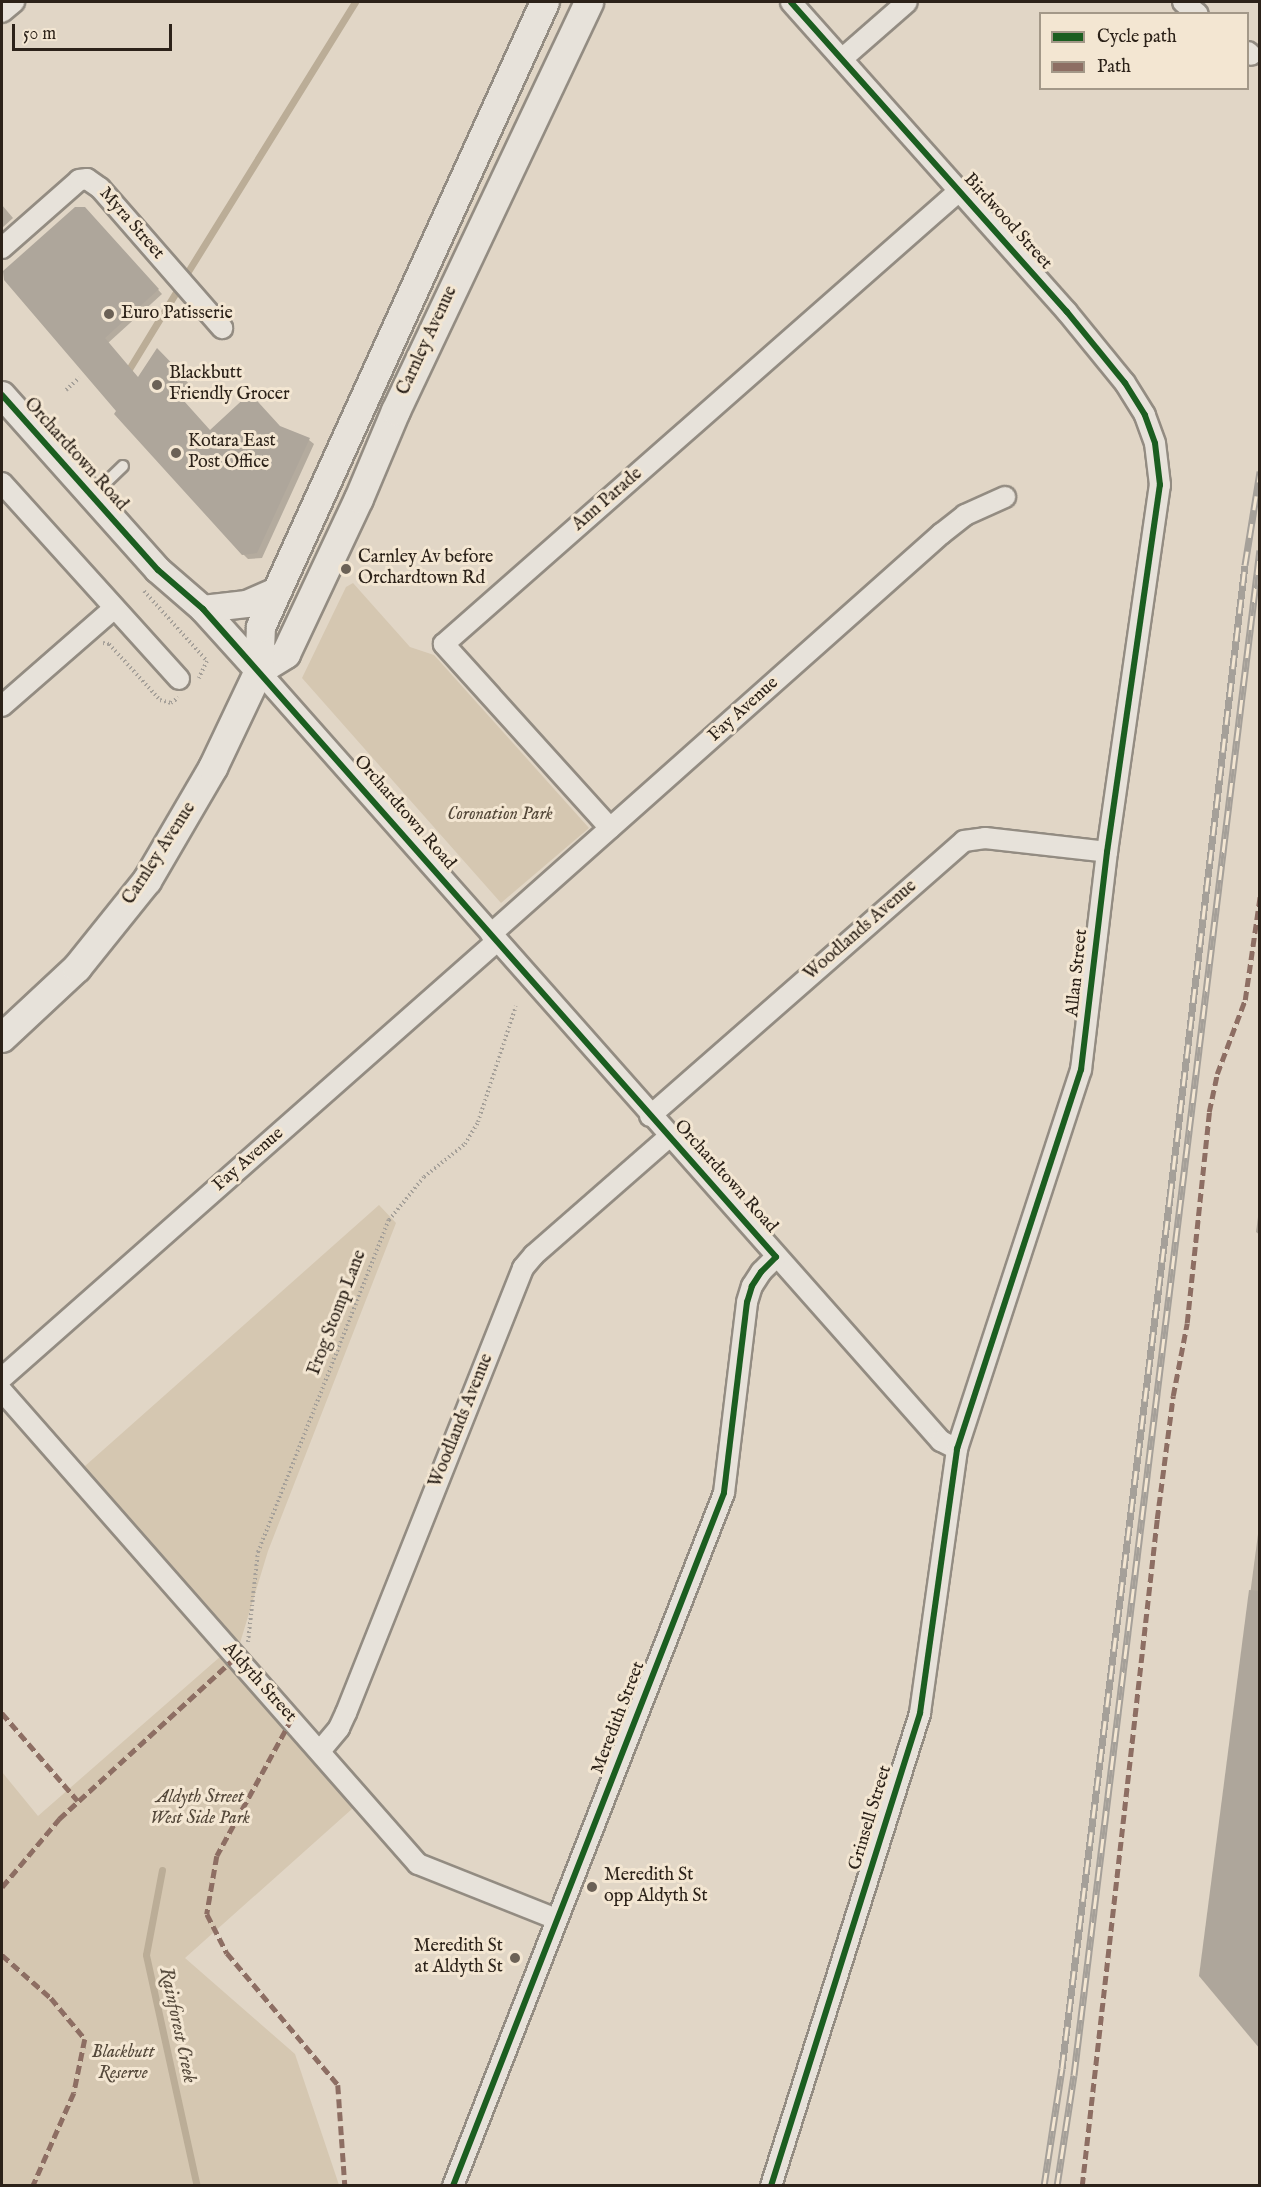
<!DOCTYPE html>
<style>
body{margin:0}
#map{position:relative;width:1261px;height:2187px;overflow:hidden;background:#e1d6c6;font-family:"IM FELL English",serif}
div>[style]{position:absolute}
.green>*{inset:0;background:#d5c7b1}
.shadow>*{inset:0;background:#0003}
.stream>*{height:7px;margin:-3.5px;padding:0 3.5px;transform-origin:3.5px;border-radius:3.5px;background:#bbad97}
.building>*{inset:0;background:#aea69b}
.path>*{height:4px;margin-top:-2px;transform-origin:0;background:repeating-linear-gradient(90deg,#a5a099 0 1.5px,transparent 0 4.5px)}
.roads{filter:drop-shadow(2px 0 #938c82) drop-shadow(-2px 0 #938c82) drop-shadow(0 2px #938c82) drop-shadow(0 -2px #938c82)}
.service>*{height:10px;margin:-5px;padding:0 5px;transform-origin:5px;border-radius:5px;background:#e7e2da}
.minor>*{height:20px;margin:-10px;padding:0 10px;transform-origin:10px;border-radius:10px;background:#e7e2da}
.tertiary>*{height:26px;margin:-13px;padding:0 13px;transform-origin:13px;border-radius:13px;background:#e7e2da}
.secondary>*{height:28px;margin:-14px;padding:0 14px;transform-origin:14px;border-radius:14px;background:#e7e2da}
.rail>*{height:7px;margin-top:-3.5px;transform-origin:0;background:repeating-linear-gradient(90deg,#f3e6d2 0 14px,#a5a099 0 28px);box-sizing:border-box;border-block:2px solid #a5a099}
.quiet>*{height:4.5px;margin-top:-2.25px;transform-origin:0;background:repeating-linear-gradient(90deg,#8d6e63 0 9px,transparent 0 13.5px)}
.cycleway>*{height:6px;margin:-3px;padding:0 3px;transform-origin:3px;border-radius:3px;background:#1b5e20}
.dots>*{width:16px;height:16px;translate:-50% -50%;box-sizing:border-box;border:3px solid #f3e6d2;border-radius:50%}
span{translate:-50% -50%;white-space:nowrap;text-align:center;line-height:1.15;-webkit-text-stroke:6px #f3e6d2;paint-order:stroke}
.street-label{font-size:18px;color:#2c2219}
.poi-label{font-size:18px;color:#2c2219}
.left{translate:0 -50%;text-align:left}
.right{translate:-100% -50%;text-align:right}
.park-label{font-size:18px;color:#54483a;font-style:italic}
.water-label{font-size:20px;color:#584c3e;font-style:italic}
.frame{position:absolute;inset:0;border:3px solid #2c2219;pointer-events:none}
.legend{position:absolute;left:1039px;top:12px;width:210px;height:78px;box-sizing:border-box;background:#f3e6d2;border:2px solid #a39888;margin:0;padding:8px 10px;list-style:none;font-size:18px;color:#2c2219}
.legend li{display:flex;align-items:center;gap:12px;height:30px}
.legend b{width:30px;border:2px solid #a39888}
.scale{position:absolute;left:12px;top:24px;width:160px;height:27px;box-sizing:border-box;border:3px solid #2c2219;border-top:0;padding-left:8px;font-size:18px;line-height:21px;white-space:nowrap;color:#2c2219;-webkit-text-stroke:4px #f3e6d2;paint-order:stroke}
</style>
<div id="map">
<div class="green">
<div style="clip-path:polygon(353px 583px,410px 647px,434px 655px,589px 828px,501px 903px,302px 678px,346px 587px)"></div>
<div style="clip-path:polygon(379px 1205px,396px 1223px,268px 1551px,236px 1656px,362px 1800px,185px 1958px,295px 2054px,339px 2185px,2px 2185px,2px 1772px,38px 1816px,229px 1649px,76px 1474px)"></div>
</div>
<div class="shadow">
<div style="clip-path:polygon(2px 205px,13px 218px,2px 228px)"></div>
<div style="clip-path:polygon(89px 214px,162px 294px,108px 343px,139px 379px,158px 350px,190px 385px,178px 397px,210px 432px,280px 427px,309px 440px,314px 444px,262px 558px,248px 559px,243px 554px,5px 279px)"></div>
<div style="clip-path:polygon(1260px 1202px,1260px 1235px,1256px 1232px)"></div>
<div style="clip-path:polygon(1260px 1519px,1260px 2045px,1200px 1975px)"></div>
</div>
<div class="stream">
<div style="left:187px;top:273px;width:319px;rotate:-58.2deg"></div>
<div style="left:126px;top:374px;width:96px;rotate:-58.6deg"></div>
<div style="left:162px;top:1870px;width:86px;rotate:100.7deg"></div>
<div style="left:146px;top:1955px;width:237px;rotate:77.6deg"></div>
</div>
<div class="building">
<div style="clip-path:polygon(75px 207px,85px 207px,159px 289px,105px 338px,138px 377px,157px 348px,187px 379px,175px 391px,210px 430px,250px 393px,280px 426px,310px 438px,257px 553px,242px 555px,114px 414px,116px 411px,4px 280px,3px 271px)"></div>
<div style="clip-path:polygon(1249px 1590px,1260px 1591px,1260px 2049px,1199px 1976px)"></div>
</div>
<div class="path">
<div style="left:66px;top:390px;width:18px;rotate:-43deg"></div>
<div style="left:144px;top:591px;width:94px;rotate:48deg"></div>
<div style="left:207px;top:661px;width:19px;rotate:115deg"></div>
<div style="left:103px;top:643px;width:6px;rotate:9deg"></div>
<div style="left:109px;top:644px;width:76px;rotate:47.7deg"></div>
<div style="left:160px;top:700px;width:11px;rotate:15deg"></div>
<div style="left:171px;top:703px;width:9px;rotate:-36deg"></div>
<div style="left:248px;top:1642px;width:91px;rotate:-83.7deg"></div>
<div style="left:258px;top:1552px;width:357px;rotate:-68.5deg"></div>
<div style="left:389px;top:1220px;width:55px;rotate:-50.9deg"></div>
<div style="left:424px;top:1177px;width:53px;rotate:-38.8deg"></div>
<div style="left:465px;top:1144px;width:26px;rotate:-59deg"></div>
<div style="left:478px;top:1122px;width:122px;rotate:-71.9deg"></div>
</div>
<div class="roads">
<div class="service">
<div style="left:92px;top:496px;width:43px;rotate:-44.1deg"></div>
</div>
<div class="minor">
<div style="left:1183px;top:2px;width:19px;rotate:39deg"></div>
<div style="left:2px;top:12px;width:16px;rotate:-40deg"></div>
<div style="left:1248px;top:52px;width:4px;rotate:45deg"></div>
<div style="left:842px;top:59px;width:86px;rotate:-41.2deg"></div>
<div style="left:2px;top:248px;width:103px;rotate:-41.4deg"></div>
<div style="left:79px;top:180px;width:8px;rotate:-7deg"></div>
<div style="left:87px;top:179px;width:16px;rotate:35deg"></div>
<div style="left:100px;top:188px;width:186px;rotate:48.9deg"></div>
<div style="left:2px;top:483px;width:264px;rotate:47.9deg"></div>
<div style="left:259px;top:671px;width:1029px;rotate:48.47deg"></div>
<div style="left:941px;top:1441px;width:18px;rotate:27deg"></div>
<div style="left:2px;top:706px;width:147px;rotate:-41.1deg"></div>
<div style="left:610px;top:828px;width:248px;rotate:-132.1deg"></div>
<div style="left:444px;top:644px;width:686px;rotate:-41.34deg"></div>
<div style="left:491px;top:934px;width:602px;rotate:-41.63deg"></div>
<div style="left:941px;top:534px;width:31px;rotate:-38deg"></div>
<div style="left:965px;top:515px;width:44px;rotate:-24.2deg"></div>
<div style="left:650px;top:1116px;width:417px;rotate:-41.2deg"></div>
<div style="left:964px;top:841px;width:21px;rotate:-8deg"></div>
<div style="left:985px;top:838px;width:123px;rotate:6.5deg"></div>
<div style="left:2px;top:1378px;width:660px;rotate:-41.44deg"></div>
<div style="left:2px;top:1391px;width:630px;rotate:48.67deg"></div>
<div style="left:418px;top:1864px;width:149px;rotate:21.7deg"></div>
<div style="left:320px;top:1751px;width:30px;rotate:-50deg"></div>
<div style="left:339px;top:1728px;width:17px;rotate:-65deg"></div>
<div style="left:346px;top:1713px;width:479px;rotate:-68.3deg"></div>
<div style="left:523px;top:1268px;width:17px;rotate:-50deg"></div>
<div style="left:534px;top:1255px;width:179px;rotate:-41.2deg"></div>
<div style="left:453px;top:2186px;width:744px;rotate:-68.64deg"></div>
<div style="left:724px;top:1493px;width:192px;rotate:-83.1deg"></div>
<div style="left:747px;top:1302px;width:17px;rotate:-73deg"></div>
<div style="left:752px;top:1286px;width:17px;rotate:-57deg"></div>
<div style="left:761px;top:1272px;width:21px;rotate:-45deg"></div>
<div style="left:771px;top:2186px;width:496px;rotate:-72.5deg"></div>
<div style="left:920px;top:1713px;width:267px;rotate:-82deg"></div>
<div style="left:957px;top:1449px;width:399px;rotate:-71.9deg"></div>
<div style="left:1081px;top:1070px;width:220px;rotate:-83.2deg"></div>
<div style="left:1107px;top:852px;width:371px;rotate:-81.8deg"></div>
<div style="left:1160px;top:485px;width:42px;rotate:-96.8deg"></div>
<div style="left:1155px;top:443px;width:30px;rotate:-110deg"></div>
<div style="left:1145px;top:415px;width:38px;rotate:-122deg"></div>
<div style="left:1125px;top:383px;width:92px;rotate:-129.2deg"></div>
<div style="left:1067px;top:312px;width:415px;rotate:-131.7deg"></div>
</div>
<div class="tertiary">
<div style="left:2px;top:395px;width:234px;rotate:48.3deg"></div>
<div style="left:158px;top:570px;width:60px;rotate:40.9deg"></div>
<div style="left:203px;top:609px;width:84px;rotate:47.9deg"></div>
<div style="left:203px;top:609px;width:44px;rotate:-6.5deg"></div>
<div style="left:247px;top:604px;width:35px;rotate:-24deg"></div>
</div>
<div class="secondary">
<div style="left:259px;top:671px;width:32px;rotate:-32deg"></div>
<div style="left:286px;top:654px;width:171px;rotate:-64.8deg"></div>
<div style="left:359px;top:499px;width:95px;rotate:-67.2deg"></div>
<div style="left:396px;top:411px;width:452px;rotate:-64.7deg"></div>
<div style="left:2px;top:1038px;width:103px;rotate:-43deg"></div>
<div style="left:77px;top:968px;width:112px;rotate:-51.2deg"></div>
<div style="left:147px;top:881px;width:131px;rotate:-59.7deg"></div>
<div style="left:213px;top:768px;width:107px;rotate:-64.6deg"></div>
<div style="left:259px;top:671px;width:44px;rotate:-87.4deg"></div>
<div style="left:261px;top:627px;width:686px;rotate:-65.56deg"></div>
</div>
</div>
<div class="rail">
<div style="left:1044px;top:2186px;width:119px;rotate:-81.3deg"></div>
<div style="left:1062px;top:2068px;width:878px;rotate:-82.93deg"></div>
<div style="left:1170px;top:1197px;width:636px;rotate:-83.23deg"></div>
<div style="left:1245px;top:565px;width:95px;rotate:-80.9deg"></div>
<div style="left:1057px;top:2186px;width:112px;rotate:-81.3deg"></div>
<div style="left:1074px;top:2075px;width:1536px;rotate:-83.05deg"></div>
</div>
<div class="quiet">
<div style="left:2px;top:1713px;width:116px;rotate:49.2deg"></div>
<div style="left:292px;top:1719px;width:156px;rotate:118.7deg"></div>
<div style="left:217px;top:1856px;width:59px;rotate:99.8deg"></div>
<div style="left:207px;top:1914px;width:44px;rotate:62.9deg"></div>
<div style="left:227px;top:1953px;width:172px;rotate:49.9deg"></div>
<div style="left:338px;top:2085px;width:101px;rotate:86deg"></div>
<div style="left:2px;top:1887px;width:89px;rotate:-50deg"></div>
<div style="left:59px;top:1819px;width:240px;rotate:-42.5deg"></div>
<div style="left:2px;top:1955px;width:65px;rotate:41.3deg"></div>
<div style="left:51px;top:1998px;width:53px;rotate:50.3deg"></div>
<div style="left:85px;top:2039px;width:55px;rotate:101.5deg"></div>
<div style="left:74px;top:2093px;width:102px;rotate:113.8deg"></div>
<div style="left:1082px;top:2186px;width:671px;rotate:-83.58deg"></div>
<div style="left:1157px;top:1519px;width:124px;rotate:-82.6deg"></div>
<div style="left:1173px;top:1396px;width:74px;rotate:-79.1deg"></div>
<div style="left:1187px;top:1323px;width:212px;rotate:-84deg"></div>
<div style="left:1209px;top:1112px;width:39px;rotate:-78deg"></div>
<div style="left:1217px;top:1074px;width:79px;rotate:-69.3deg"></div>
<div style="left:1245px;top:1000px;width:105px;rotate:-81.8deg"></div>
</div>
<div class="cycleway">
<div style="left:2px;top:395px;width:234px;rotate:48.3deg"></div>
<div style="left:158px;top:570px;width:60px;rotate:40.9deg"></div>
<div style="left:203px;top:609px;width:865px;rotate:48.51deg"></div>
<div style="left:776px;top:1257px;width:21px;rotate:135deg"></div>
<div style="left:761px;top:1272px;width:17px;rotate:123deg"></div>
<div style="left:752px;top:1286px;width:17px;rotate:107deg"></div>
<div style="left:747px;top:1302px;width:192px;rotate:96.9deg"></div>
<div style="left:724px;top:1493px;width:744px;rotate:111.36deg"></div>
<div style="left:771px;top:2186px;width:496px;rotate:-72.5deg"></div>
<div style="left:920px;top:1713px;width:267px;rotate:-82deg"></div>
<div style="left:957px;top:1449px;width:399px;rotate:-71.9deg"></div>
<div style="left:1081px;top:1070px;width:220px;rotate:-83.2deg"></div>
<div style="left:1107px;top:852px;width:371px;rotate:-81.8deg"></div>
<div style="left:1160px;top:485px;width:42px;rotate:-96.8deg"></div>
<div style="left:1155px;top:443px;width:30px;rotate:-110deg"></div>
<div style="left:1145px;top:415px;width:38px;rotate:-122deg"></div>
<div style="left:1125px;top:383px;width:92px;rotate:-129.2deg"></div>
<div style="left:1067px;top:312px;width:415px;rotate:-131.7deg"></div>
</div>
<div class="dots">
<div style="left:109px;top:314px;background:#6b6156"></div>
<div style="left:157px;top:385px;background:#6b6156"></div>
<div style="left:176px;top:453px;background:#6b6156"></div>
<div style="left:346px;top:569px;background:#6b6156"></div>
<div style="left:592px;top:1887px;background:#6b6156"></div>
<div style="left:515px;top:1958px;background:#6b6156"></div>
</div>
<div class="street-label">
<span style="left:1007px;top:222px;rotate:48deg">Birdwood Street</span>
<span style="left:131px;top:224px;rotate:49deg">Myra Street</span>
<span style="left:428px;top:341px;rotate:-65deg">Carnley Avenue</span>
<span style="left:75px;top:455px;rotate:48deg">Orchardtown Road</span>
<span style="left:608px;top:500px;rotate:-41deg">Ann Parade</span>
<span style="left:744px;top:710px;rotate:-42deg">Fay Avenue</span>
<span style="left:404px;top:813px;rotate:49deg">Orchardtown Road</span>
<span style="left:160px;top:854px;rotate:-57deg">Carnley Avenue</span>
<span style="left:861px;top:931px;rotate:-41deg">Woodlands Avenue</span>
<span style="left:1078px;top:973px;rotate:-84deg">Allan Street</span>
<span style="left:249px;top:1160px;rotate:-41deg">Fay Avenue</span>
<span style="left:725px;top:1177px;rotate:48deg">Orchardtown Road</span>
<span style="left:338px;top:1313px;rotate:-69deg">Frog Stomp Lane</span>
<span style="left:462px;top:1421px;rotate:-68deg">Woodlands Avenue</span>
<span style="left:259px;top:1683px;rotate:48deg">Aldyth Street</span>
<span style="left:619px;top:1718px;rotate:-69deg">Meredith Street</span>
<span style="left:871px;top:1818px;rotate:-73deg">Grinsell Street</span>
</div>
<div class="poi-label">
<span class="left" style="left:121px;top:314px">Euro Patisserie</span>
<span class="left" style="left:169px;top:385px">Blackbutt<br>Friendly Grocer</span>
<span class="left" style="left:188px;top:453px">Kotara East<br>Post Office</span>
<span class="left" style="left:358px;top:569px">Carnley Av before<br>Orchardtown Rd</span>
<span class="left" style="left:604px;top:1887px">Meredith St<br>opp Aldyth St</span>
<span class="right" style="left:503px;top:1958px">Meredith St<br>at Aldyth St</span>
</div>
<div class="park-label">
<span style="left:500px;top:815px">Coronation Park</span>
<span style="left:200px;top:1809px">Aldyth Street<br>West Side Park</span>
<span style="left:123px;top:2064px">Blackbutt<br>Reserve</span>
</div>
<div class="water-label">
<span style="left:178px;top:2025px;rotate:78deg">Rainforest Creek</span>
</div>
<div class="frame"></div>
<ul class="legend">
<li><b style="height:8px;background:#1b5e20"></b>Cycle path</li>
<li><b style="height:8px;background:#8d6e63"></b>Path</li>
</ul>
<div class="scale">50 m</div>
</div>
